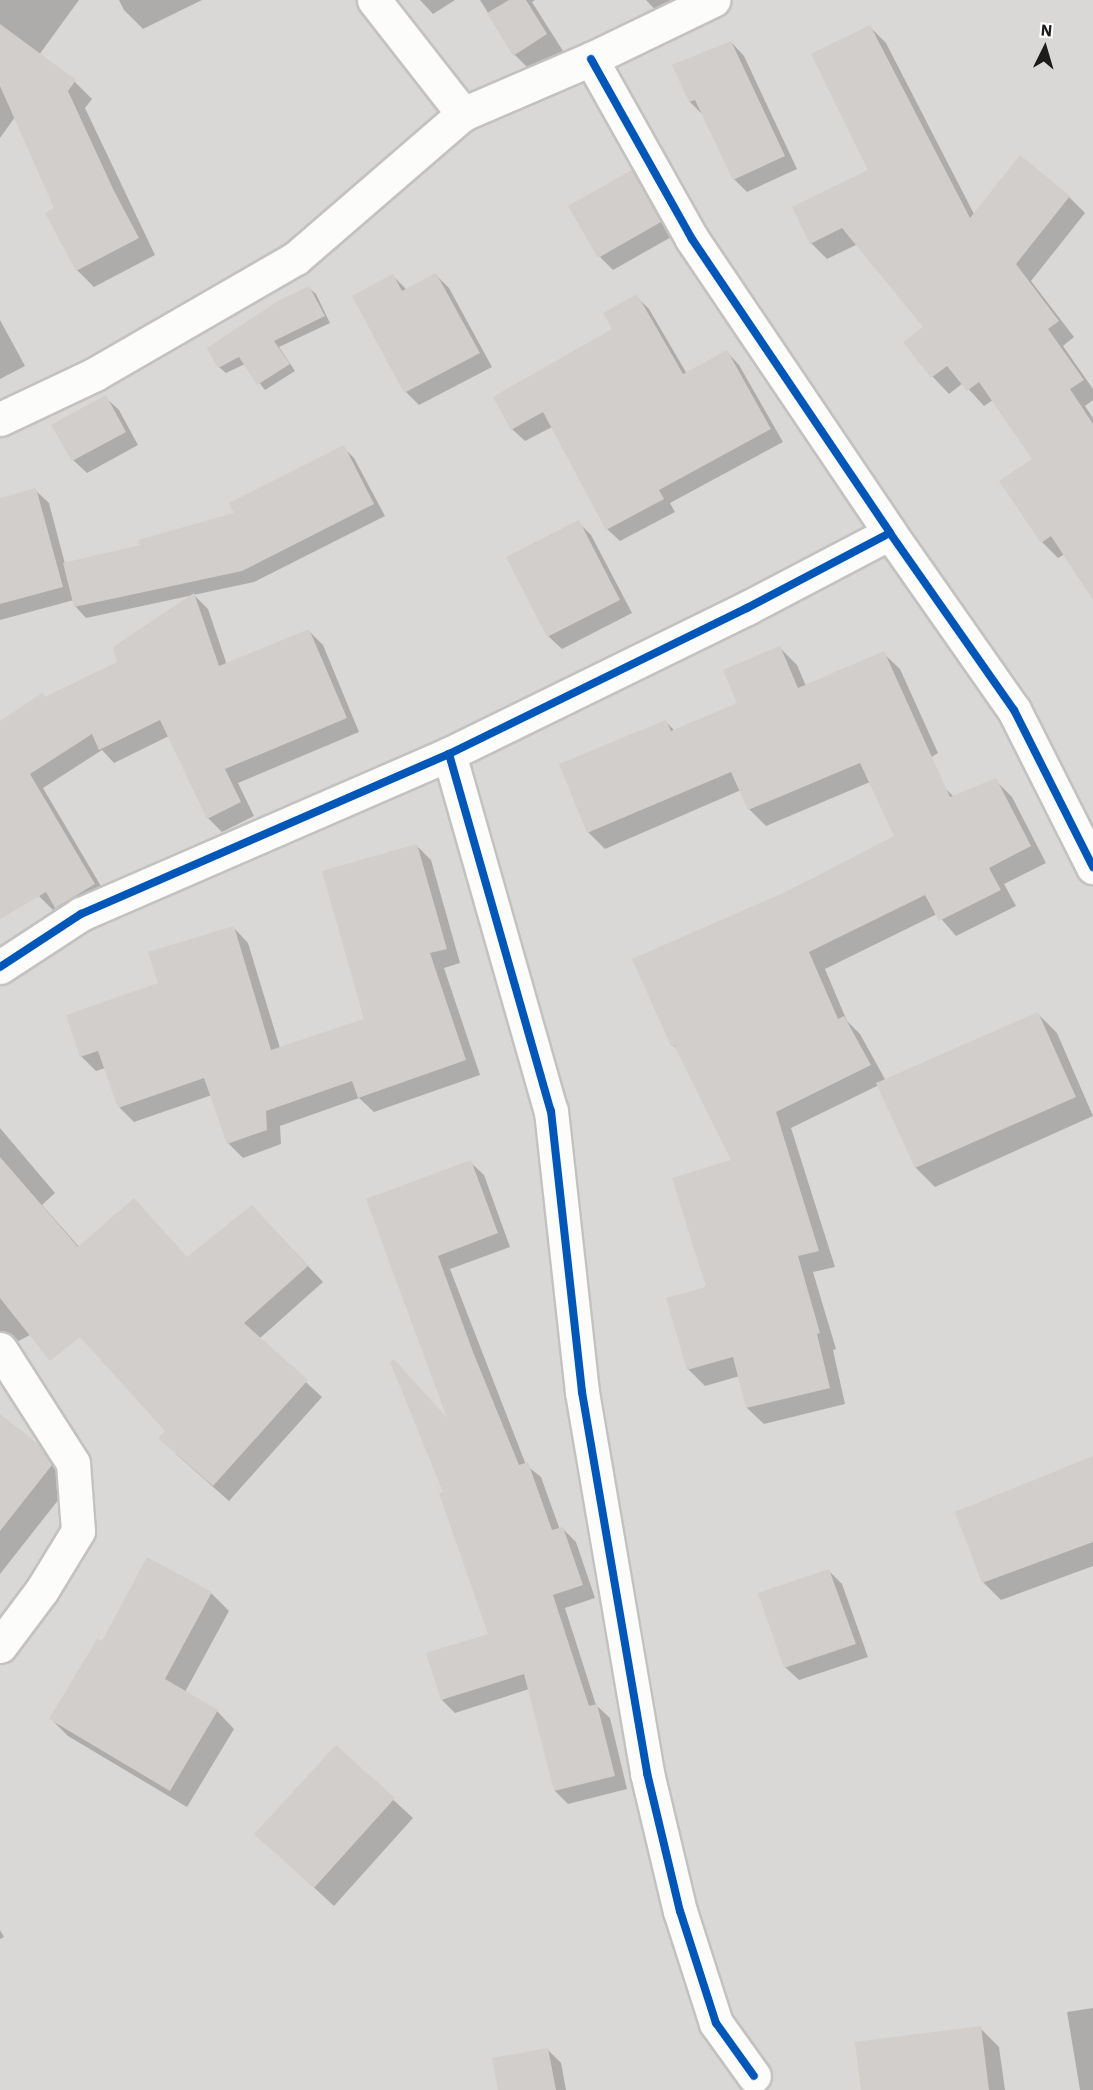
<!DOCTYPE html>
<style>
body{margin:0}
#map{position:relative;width:1093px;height:2090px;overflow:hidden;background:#eae8e5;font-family:"IBM Plex Sans",sans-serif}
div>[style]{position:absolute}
.residential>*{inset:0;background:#d9d8d6}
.shadow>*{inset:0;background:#0003}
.building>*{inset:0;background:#d1cecc}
.roads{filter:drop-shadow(2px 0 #c3c2c1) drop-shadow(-2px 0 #c3c2c1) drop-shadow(0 2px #c3c2c1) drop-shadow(0 -2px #c3c2c1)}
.minor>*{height:33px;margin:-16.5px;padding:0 16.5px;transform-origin:16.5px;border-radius:16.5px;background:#fcfcfb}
.cycleway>*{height:8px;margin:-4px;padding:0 4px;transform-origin:4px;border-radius:4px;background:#0057b8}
span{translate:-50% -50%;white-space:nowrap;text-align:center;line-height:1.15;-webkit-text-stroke:5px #fff;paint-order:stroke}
.north{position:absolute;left:1015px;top:18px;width:60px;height:60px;-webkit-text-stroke:4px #fff;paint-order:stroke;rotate:5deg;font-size:16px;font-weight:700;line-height:24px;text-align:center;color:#1c1c1c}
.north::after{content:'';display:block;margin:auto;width:21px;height:27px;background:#1c1c1c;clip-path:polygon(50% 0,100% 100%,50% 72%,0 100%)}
</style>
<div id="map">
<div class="residential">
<div style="clip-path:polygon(0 0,1093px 0,1093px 2090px,0 2090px)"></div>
</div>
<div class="shadow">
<div style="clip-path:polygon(0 0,79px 0,39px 55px,75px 82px,92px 99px,85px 108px,155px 255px,94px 287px,77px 270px,56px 209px,15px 117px,0 138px)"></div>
<div style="clip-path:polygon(119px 0,202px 0,143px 29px,124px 10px)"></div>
<div style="clip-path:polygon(420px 0,455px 0,433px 14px)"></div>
<div style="clip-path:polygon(480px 0,535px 0,532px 2px,563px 51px,531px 71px,515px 55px)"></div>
<div style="clip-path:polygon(646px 0,682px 0,660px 15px)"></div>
<div style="clip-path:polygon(870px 27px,886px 43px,974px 214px,1069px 197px,1085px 213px,1031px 281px,1074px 337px,1063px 346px,1093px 389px,1093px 400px,1085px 406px,1093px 418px,1093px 598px,1065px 554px,1058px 558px,1042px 542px,1034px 460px,993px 400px,984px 406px,963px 383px,949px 394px,933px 377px,905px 342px,925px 327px,858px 244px,827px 259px,811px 243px,870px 171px)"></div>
<div style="clip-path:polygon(731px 42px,744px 56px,797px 169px,747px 192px,734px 179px,703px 115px,690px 102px)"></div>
<div style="clip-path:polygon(632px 172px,645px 185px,673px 236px,613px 270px,600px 257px)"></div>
<div style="clip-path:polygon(436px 275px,449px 288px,492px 367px,419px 405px,406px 392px,354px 296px,393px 276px,407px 290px)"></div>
<div style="clip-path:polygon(309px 288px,316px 294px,330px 323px,279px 347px,295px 371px,265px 390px,245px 364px,226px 373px,219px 367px)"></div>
<div style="clip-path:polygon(636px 296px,649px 309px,687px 374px,727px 352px,739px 365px,783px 442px,670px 503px,675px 512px,620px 541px,607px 529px,552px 427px,525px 441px,512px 429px,615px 329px)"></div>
<div style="clip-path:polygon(0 320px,25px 366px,0 379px)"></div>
<div style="clip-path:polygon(105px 397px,119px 410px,138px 445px,87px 473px,73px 460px)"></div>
<div style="clip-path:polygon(343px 447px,354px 458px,385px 516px,254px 582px,86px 618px,75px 606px,74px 600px,0 620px,0 499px,35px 490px,49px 503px,65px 564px,142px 546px,236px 513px)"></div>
<div style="clip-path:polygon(578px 522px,591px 535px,632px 613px,562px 649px,548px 636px,508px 558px)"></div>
<div style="clip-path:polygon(194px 595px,208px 609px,227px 665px,309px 631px,323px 645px,359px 732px,238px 783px,254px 816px,222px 832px,208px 818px,169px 736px,114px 763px,102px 750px,43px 788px,108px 898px,70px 920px,57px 907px,53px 910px,39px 896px,0 840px,0 722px,118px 663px)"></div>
<div style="clip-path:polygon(780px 648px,797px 665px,806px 686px,883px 653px,900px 669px,938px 753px,904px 774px,944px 787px,954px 797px,995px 780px,1012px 797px,1046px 863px,1004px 884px,1016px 906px,956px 936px,937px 914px,825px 969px,847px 1021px,860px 1034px,886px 1081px,1038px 1014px,1057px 1033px,1093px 1116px,935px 1187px,916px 1168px,879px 1085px,791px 1128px,835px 1267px,813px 1272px,836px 1349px,833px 1350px,845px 1404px,764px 1424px,747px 1408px,740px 1376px,705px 1386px,688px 1369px,733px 1160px,678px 1051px,673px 1045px,792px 889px,896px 837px,870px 782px,766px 826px,749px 809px,741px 790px,605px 849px,588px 832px,666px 722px,675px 731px,739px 704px)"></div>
<div style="clip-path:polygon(416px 845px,431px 860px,460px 963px,444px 968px,480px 1075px,374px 1112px,359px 1098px,280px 1126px,281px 1144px,243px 1158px,228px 1143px,212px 1095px,134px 1122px,120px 1108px,105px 1068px,96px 1071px,81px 1056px,160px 984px,234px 928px,248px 943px,280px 1048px,366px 1020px)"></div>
<div style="clip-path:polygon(0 1128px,55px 1193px,42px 1205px,80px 1248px,188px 1259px,268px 1223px,323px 1282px,259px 1339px,322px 1397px,229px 1501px,176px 1454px,167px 1431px,82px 1307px,0 1351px)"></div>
<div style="clip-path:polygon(470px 1162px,484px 1175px,510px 1247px,450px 1269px,526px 1465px,541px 1477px,560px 1530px,563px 1529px,576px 1542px,595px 1598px,565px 1608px,596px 1705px,610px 1718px,627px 1789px,568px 1804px,555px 1791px,529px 1689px,455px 1713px,442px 1700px,490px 1635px,445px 1492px,451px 1423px,368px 1199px)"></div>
<div style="clip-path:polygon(0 1416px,38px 1446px,58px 1466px,70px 1485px,0 1574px)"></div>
<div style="clip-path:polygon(1093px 1458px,1093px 1566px,1001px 1600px,983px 1582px)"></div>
<div style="clip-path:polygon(148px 1559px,212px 1594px,229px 1611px,185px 1692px,217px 1711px,234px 1729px,187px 1807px,68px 1736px,51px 1719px,102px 1643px)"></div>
<div style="clip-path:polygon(829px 1571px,842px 1584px,868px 1657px,799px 1680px,785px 1667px)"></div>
<div style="clip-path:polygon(336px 1747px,413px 1818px,334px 1906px,256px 1834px)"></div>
<div style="clip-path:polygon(0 1930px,4px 1937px,0 1939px)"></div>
<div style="clip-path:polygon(1093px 2008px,1093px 2090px,1080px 2090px,1067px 2012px)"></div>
<div style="clip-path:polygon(980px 2028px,999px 2047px,1005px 2090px,862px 2090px)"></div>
<div style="clip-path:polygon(548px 2050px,561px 2063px,566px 2090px,499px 2090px)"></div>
</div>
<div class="building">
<div style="clip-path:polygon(509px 0,526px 0,547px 34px,513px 56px,487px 13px)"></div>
<div style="clip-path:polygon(0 24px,76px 80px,68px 91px,114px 191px,139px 238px,76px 271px,45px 213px,54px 208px,0 86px)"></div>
<div style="clip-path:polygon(870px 25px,970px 218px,1020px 155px,1070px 196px,1016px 264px,1059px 321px,1048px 329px,1084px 380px,1070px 389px,1093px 424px,1093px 600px,1051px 536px,1041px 543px,999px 481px,1032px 459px,979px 382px,967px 391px,947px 366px,931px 378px,903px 342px,923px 327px,842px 228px,810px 244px,792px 207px,868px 170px,811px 54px)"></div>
<div style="clip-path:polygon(731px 41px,785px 156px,733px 180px,695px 100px,689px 102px,672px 65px)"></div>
<div style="clip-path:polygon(632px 170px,661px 222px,598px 258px,568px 206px)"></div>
<div style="clip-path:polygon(436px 273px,480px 353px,404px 393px,352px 296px,393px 274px,402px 291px)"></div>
<div style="clip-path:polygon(309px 286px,325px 316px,274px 341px,290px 364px,257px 385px,239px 357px,218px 368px,207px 348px,278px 301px)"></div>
<div style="clip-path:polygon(637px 294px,683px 374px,727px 350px,771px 429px,659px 490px,664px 499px,606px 530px,543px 412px,511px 430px,493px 397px,612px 329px,603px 313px)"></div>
<div style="clip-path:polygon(106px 395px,126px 432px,72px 461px,51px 425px)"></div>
<div style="clip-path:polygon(344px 445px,374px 504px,242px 571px,74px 607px,63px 563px,140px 545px,138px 540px,234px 513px,229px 503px)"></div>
<div style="clip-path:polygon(36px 488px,63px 587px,0 604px,0 498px)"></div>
<div style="clip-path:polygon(579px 520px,620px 600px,547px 637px,506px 557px)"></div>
<div style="clip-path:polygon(194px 593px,219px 666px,309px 629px,347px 718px,225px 769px,241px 802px,207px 819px,160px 720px,99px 750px,92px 734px,30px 774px,95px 884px,55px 908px,46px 892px,0 919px,0 721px,42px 693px,45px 697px,117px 662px,113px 647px)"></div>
<div style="clip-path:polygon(780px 646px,798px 688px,884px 651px,950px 797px,996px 778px,1031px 846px,989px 868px,1001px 890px,939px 921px,925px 895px,809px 952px,838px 1019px,844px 1016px,871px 1065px,776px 1112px,819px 1251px,798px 1256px,820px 1333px,817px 1334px,830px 1388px,746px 1408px,733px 1357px,687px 1370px,666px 1298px,706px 1287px,672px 1178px,731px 1160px,674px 1045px,671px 1046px,632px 959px,792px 889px,894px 836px,860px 763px,748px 810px,731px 772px,587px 833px,559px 764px,666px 720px,671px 731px,737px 703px,723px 670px)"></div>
<div style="clip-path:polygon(417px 844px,447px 949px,430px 953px,466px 1060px,358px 1098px,352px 1081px,266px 1111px,267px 1130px,227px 1144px,204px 1078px,118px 1108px,98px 1051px,80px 1057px,66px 1015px,158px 983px,148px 952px,234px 926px,271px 1050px,364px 1019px,322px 871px)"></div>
<div style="clip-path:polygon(1038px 1012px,1076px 1097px,915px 1168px,876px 1083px)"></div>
<div style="clip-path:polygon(0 1157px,78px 1247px,134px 1198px,187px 1257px,252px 1205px,308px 1266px,244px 1323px,308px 1380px,213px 1486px,158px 1438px,165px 1431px,80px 1337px,50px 1361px,0 1298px)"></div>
<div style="clip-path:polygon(471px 1160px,498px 1233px,438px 1256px,473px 1352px,519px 1465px,528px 1462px,552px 1530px,563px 1527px,583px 1585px,553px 1595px,589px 1706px,597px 1704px,615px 1776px,554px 1791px,524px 1674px,441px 1700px,426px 1653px,488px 1634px,439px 1493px,443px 1492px,390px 1362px,394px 1359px,447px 1418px,366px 1199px)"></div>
<div style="clip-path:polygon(0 1414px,39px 1445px,52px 1465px,0 1531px)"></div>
<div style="clip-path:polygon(1093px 1456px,1093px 1542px,982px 1583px,955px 1512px)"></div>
<div style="clip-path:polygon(147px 1557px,212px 1592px,165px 1679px,218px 1710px,170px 1791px,49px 1719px,97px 1639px,102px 1641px)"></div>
<div style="clip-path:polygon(829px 1569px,856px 1644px,784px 1668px,758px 1593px)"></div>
<div style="clip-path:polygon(336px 1745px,395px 1798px,314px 1888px,254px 1834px)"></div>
<div style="clip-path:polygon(981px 2026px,989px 2090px,861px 2090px,855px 2042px)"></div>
<div style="clip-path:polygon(548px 2048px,556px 2090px,498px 2090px,492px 2058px)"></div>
</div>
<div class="roads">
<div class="minor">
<div style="left:374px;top:0;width:145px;rotate:52deg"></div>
<div style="left:591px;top:59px;width:206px;rotate:60.7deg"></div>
<div style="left:692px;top:239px;width:354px;rotate:56deg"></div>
<div style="left:890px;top:533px;width:216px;rotate:55deg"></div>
<div style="left:1014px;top:710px;width:176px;rotate:63.3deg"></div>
<div style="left:0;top:419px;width:105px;rotate:-25.3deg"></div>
<div style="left:95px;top:374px;width:232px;rotate:-30deg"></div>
<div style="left:296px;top:258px;width:221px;rotate:-40.8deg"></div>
<div style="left:463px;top:114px;width:139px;rotate:-23.3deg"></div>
<div style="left:591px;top:59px;width:136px;rotate:-25.8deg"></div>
<div style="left:449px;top:754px;width:371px;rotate:74.1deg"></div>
<div style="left:551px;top:1111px;width:283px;rotate:83.7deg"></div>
<div style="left:582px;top:1392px;width:387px;rotate:80.3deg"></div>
<div style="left:647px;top:1773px;width:142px;rotate:76.6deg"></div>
<div style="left:680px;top:1911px;width:118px;rotate:72.2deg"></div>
<div style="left:716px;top:2023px;width:65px;rotate:54.4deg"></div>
<div style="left:0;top:967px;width:97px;rotate:-33.2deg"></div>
<div style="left:81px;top:914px;width:401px;rotate:-23.5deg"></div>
<div style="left:449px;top:754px;width:332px;rotate:-26.1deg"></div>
<div style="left:747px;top:608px;width:161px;rotate:-27.7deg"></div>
<div style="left:0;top:1349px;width:135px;rotate:57.4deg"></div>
<div style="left:73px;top:1463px;width:68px;rotate:85.8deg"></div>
<div style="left:78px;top:1531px;width:69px;rotate:121.4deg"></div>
<div style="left:42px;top:1590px;width:70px;rotate:126.9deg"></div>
</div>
</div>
<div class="cycleway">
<div style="left:591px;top:59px;width:206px;rotate:60.7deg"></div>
<div style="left:692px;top:239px;width:354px;rotate:56deg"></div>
<div style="left:890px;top:533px;width:216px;rotate:55deg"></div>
<div style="left:1014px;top:710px;width:176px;rotate:63.3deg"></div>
<div style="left:449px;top:754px;width:371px;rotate:74.1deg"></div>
<div style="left:551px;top:1111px;width:283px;rotate:83.7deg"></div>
<div style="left:582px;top:1392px;width:387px;rotate:80.3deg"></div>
<div style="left:647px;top:1773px;width:142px;rotate:76.6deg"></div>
<div style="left:680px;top:1911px;width:118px;rotate:72.2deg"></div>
<div style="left:716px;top:2023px;width:65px;rotate:54.4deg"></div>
<div style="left:0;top:967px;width:97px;rotate:-33.2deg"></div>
<div style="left:81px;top:914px;width:401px;rotate:-23.5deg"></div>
<div style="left:449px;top:754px;width:332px;rotate:-26.1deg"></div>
<div style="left:747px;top:608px;width:161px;rotate:-27.7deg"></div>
</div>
<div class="north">N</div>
</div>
